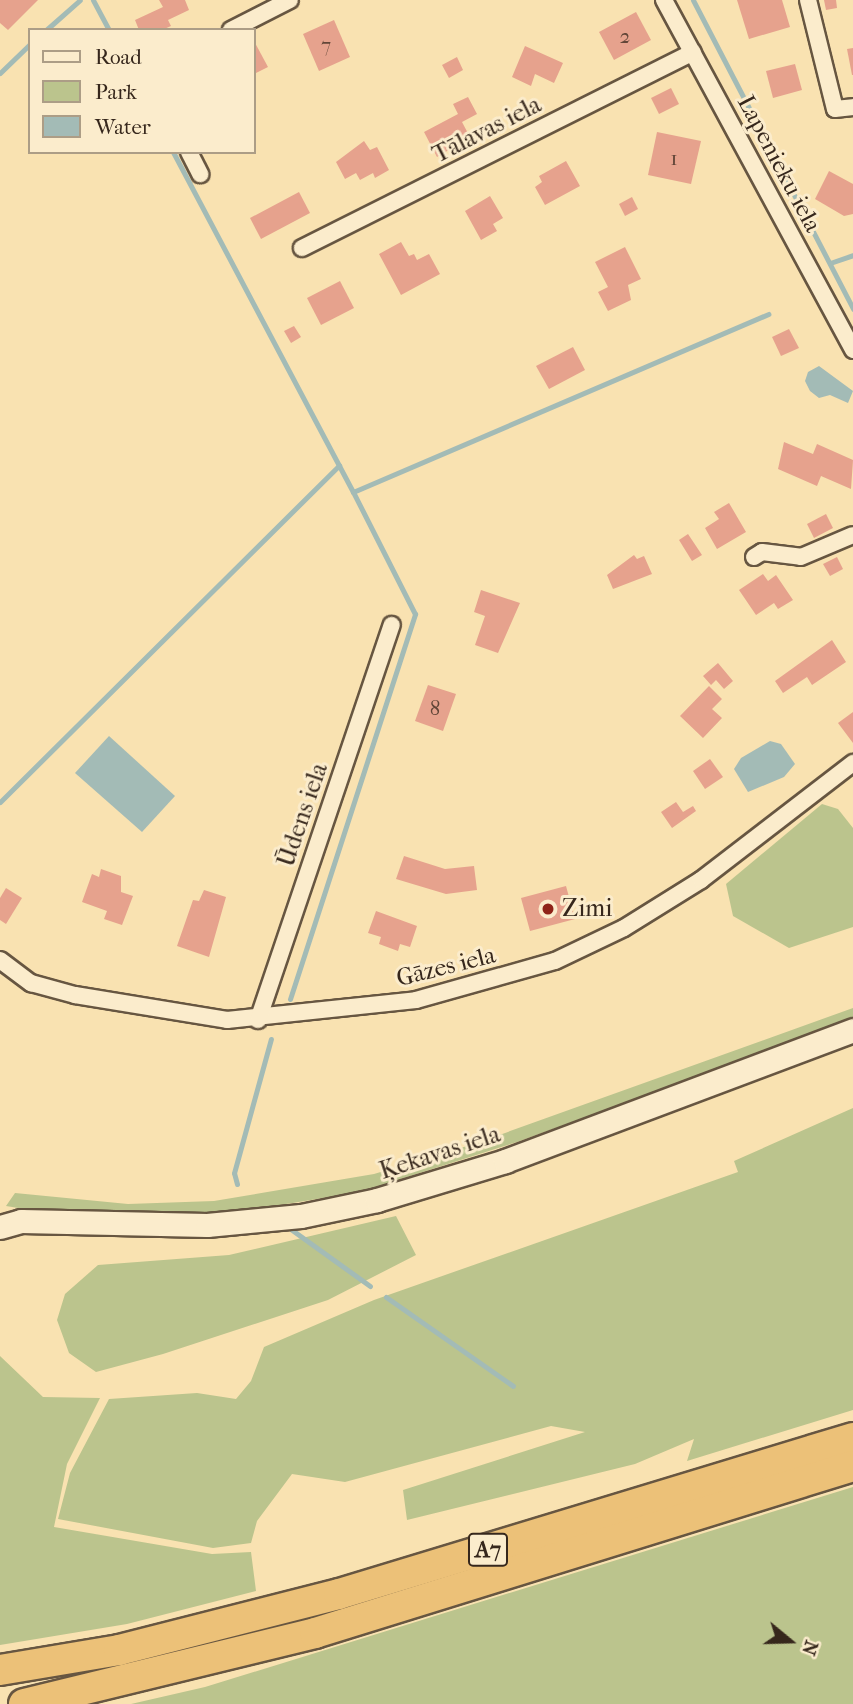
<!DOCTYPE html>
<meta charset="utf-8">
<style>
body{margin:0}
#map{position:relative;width:853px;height:1704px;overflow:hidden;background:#f9e2b1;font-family:"IM FELL French Canon",serif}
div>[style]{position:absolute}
.green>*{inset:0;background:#bbc48d}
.water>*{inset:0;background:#a3bbb6}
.stream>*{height:5px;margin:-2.5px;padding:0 2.5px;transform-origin:2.5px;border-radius:2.5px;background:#a3bbb6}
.building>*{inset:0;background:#e6a28d}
.roads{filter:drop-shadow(2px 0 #675641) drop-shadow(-2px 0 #675641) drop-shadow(0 2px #675641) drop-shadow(0 -2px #675641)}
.minor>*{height:16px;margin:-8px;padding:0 8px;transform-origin:8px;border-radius:8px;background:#fbeccc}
.secondary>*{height:23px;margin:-11.5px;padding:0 11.5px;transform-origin:11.5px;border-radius:11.5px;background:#fbeccc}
.motorway>*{height:30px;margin:-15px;padding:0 15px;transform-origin:15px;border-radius:15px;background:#ecc178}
.dots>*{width:19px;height:19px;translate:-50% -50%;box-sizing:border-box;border:4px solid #fbeccc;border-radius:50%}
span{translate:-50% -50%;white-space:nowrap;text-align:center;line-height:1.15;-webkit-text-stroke:6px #fbeccc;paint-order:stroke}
.number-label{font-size:21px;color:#624638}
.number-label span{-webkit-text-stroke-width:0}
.shield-label span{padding:2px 5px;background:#fbeccc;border:2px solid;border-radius:5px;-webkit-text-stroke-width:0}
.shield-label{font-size:23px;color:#36271c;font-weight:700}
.street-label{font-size:24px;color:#36271c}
.poi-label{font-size:24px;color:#36271c}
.left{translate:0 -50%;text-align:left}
.legend{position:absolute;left:28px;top:28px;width:228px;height:126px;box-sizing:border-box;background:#fbeccc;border:2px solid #ac9d86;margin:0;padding:9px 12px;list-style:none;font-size:21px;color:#36271c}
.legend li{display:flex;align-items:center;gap:14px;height:35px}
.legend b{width:35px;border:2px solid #ac9d86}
.north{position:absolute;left:755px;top:1606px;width:70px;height:70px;-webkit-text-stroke:5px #fbeccc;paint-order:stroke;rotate:109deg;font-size:19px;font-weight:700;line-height:28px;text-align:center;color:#36271c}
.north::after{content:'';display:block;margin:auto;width:24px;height:32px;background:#36271c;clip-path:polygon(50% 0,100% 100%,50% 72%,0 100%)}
</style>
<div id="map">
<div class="green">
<div style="clip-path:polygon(822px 804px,838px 809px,853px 828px,853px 927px,789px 948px,733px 916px,726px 884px)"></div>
<div style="clip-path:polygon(853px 1008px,853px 1020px,517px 1142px,360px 1192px,206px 1217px,55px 1214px,6px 1206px,15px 1193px,128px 1204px,214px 1201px,374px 1174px,477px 1143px)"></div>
<div style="clip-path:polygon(853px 1108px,853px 1410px,687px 1461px,694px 1439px,635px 1464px,407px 1520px,403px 1490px,585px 1432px,551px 1426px,345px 1482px,292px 1474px,257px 1521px,251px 1543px,213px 1548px,58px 1519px,70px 1473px,109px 1399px,197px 1393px,236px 1399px,251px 1381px,264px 1347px,374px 1300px,738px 1172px,734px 1161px)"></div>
<div style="clip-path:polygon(396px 1216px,416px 1255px,328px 1300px,163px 1354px,96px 1372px,69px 1353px,57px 1320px,65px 1294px,98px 1265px,229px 1255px)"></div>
<div style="clip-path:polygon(0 1356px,43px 1397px,100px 1398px,67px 1464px,54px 1527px,212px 1554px,251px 1552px,256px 1591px,127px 1624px,0 1645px)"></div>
<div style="clip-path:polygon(853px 1487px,853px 1704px,131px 1704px,205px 1687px)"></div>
</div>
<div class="water">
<div style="clip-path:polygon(819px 366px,853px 391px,848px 403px,830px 395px,819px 398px,810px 391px,805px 381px,808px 372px)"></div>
<div style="clip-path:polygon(109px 736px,175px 796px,142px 832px,75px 773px)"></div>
<div style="clip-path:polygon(770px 741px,781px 744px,795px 764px,784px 777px,748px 792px,734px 769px,741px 758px)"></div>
</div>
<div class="stream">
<div style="left:93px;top:0;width:34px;rotate:62deg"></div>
<div style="left:693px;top:0;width:348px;rotate:62.6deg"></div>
<div style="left:46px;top:30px;width:45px;rotate:-41.4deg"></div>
<div style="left:0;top:73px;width:42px;rotate:-44deg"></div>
<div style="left:173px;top:152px;width:385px;rotate:62.1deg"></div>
<div style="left:353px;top:492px;width:452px;rotate:-23.2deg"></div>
<div style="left:830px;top:263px;width:24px;rotate:-19deg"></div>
<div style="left:0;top:802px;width:478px;rotate:-44.8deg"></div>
<div style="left:290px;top:999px;width:405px;rotate:-72deg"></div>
<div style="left:415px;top:614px;width:137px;rotate:-116.9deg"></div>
<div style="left:237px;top:1184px;width:11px;rotate:-105deg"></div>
<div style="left:234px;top:1173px;width:139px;rotate:-74.6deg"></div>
<div style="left:292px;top:1230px;width:96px;rotate:35.7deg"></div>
<div style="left:386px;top:1297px;width:155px;rotate:35deg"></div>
</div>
<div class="building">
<div style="clip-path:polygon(0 0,38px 0,8px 30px,0 23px)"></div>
<div style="clip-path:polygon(159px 0,185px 0,189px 10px,168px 20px,171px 26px,162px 30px,139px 30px,135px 20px,163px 7px)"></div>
<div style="clip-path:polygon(737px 0,782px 0,790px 27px,749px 39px)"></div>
<div style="clip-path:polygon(824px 0,836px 0,837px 8px,826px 10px)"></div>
<div style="clip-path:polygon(636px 12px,651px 40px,614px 60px,599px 32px)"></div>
<div style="clip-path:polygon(334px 20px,350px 57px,319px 71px,303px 34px)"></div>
<div style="clip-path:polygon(254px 41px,268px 67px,256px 73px,254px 68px)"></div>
<div style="clip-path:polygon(525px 46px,563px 63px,554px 83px,535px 74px,531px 86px,512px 77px)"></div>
<div style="clip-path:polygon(853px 48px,853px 75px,852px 75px,847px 49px)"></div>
<div style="clip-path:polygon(457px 57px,463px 70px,449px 78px,442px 65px)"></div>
<div style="clip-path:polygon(795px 64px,802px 90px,773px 98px,766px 71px)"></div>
<div style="clip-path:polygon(671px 88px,679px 104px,659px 114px,651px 98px)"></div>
<div style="clip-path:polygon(468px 97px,477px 114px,462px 122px,471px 139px,451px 156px,449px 150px,437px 157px,424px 132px,458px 114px,453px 104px)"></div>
<div style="clip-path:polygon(657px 132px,701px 141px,691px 184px,648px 175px)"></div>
<div style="clip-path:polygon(364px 141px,370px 150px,377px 147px,389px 170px,375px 178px,373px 173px,360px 180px,356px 173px,345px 179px,336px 162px)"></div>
<div style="clip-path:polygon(566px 161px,580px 186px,545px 205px,535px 187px,542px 182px,539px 176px)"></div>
<div style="clip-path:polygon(829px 171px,853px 184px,853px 214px,844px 216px,815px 199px)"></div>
<div style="clip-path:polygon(299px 192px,310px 213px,261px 239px,250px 218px)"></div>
<div style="clip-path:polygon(490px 196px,503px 218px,493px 224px,497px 231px,481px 240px,465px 211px)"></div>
<div style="clip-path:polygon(632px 197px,638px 209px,625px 216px,619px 204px)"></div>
<div style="clip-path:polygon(401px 242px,409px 256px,414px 254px,417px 260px,429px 254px,440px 274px,401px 295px,379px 254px)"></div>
<div style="clip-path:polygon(625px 247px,641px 279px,628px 285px,631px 300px,608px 311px,598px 292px,608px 287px,595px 262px)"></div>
<div style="clip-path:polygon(340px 281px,354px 308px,321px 325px,307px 298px)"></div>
<div style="clip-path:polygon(294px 326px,301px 337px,291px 343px,284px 331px)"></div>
<div style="clip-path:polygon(789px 329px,799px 348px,781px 356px,772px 337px)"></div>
<div style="clip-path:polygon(573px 347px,585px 370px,549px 389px,536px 366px)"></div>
<div style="clip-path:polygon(784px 442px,813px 454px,817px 444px,853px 460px,851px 489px,821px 476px,817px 486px,778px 469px)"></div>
<div style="clip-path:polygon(729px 503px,746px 532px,717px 549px,705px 528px,719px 519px,714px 512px)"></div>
<div style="clip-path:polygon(826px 514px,833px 528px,814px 538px,807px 524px)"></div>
<div style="clip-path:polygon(688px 534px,702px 555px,692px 561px,679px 540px)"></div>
<div style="clip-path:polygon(634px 555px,637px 559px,644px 556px,652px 574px,613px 589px,607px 575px)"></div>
<div style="clip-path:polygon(837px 557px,843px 569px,830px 576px,823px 564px)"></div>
<div style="clip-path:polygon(763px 574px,768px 581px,776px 575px,793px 600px,778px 609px,774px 603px,756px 615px,739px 590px)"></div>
<div style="clip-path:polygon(481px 590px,520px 603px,498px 653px,475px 645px,485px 616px,474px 612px)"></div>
<div style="clip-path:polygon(832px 640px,846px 662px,812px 685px,807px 677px,783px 693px,775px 681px)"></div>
<div style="clip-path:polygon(718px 663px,733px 681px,724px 689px,716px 680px,711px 685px,703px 676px)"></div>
<div style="clip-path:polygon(428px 685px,456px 694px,443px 731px,415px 721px)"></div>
<div style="clip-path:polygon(709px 686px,722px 699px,712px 709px,722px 718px,703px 738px,680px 716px)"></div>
<div style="clip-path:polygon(853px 712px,853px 743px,838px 723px)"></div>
<div style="clip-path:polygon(710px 759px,723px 777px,705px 789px,693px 771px)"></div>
<div style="clip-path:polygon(676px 802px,683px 812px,693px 806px,696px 811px,672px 828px,661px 812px)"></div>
<div style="clip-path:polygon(404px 856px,445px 869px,474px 866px,477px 890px,446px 894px,396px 879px)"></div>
<div style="clip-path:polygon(101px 869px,121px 876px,121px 892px,133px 896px,122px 925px,104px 919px,107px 911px,82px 902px,92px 874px,99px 877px)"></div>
<div style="clip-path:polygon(566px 886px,575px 919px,530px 931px,521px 898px)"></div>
<div style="clip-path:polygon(6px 888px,22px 898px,6px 924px,0 920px,0 898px)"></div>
<div style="clip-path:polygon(204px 890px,226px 897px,209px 957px,177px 946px,193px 900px,199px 901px)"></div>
<div style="clip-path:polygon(376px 911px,417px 926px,410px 947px,400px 944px,398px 951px,379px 944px,381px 937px,368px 933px)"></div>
</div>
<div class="roads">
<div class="minor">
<div style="left:664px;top:0;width:398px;rotate:61.6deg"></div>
<div style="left:808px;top:0;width:112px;rotate:76.1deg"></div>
<div style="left:835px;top:109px;width:18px;rotate:-6deg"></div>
<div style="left:231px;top:30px;width:66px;rotate:-27deg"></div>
<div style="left:189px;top:152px;width:25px;rotate:63deg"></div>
<div style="left:302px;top:248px;width:437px;rotate:-26.6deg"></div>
<div style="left:754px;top:557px;width:9px;rotate:-32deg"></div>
<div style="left:762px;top:552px;width:39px;rotate:7deg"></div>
<div style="left:801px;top:557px;width:56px;rotate:-22.9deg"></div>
<div style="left:0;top:960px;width:39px;rotate:37deg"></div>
<div style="left:31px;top:983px;width:46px;rotate:15.3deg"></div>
<div style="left:75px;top:995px;width:154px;rotate:9.3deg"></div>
<div style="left:227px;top:1020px;width:190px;rotate:-6deg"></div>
<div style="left:416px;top:1000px;width:144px;rotate:-15.7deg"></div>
<div style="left:555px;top:961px;width:76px;rotate:-25.6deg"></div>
<div style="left:624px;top:928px;width:91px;rotate:-31.9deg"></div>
<div style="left:701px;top:880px;width:192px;rotate:-37.6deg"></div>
<div style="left:258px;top:1020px;width:417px;rotate:-71.3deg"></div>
</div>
<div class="secondary">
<div style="left:0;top:1227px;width:22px;rotate:-16deg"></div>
<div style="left:21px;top:1221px;width:186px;rotate:1.2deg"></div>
<div style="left:207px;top:1225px;width:94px;rotate:-5.5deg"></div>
<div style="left:301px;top:1216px;width:78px;rotate:-11.9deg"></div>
<div style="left:377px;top:1200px;width:134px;rotate:-16.9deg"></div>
<div style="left:505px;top:1161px;width:372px;rotate:-20.6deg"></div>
</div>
<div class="motorway">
<div style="left:0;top:1670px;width:121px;rotate:-9.5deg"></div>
<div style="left:119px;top:1650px;width:227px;rotate:-14.3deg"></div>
<div style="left:339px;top:1594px;width:537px;rotate:-16.88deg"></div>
<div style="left:24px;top:1704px;width:300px;rotate:-13.7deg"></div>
<div style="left:315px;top:1633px;width:563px;rotate:-17.24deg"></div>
</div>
</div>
<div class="dots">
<div style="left:548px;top:909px;background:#8f2418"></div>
</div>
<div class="number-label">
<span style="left:625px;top:36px">2</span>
<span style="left:326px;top:45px">7</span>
<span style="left:674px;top:158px">1</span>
<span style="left:435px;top:708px">8</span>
</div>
<div class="shield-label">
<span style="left:488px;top:1550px">A7</span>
</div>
<div class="street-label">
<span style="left:487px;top:130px;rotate:-27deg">Tālavas iela</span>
<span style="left:779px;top:164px;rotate:62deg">Lapenieku iela</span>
<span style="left:303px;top:815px;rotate:-71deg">Ūdens iela</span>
<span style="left:446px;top:967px;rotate:-14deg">Gāzes iela</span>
<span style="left:440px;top:1153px;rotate:-18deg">Ķekavas iela</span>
</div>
<div class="poi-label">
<span class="left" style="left:562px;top:909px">Zimi</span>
</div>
<ul class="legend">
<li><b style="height:9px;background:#fbeccc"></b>Road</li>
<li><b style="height:19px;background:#bbc48d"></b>Park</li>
<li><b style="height:19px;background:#a3bbb6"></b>Water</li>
</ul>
<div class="north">N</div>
</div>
